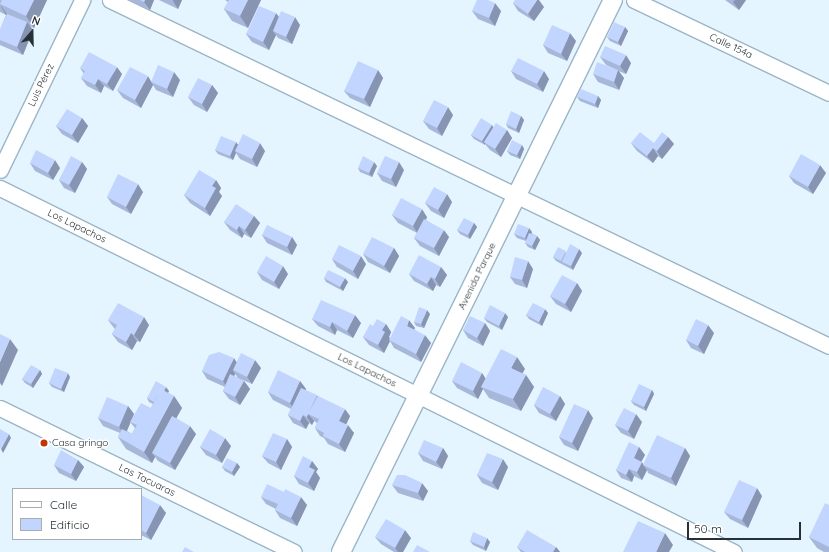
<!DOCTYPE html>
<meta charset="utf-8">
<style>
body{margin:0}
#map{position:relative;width:829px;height:552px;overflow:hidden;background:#e4f5ff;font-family:Quicksand,sans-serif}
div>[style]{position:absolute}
.roads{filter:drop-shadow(1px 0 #9ab5c5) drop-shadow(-1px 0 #9ab5c5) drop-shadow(0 1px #9ab5c5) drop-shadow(0 -1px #9ab5c5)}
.minor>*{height:15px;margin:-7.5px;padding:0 7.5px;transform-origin:7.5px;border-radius:7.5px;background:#fff}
.tertiary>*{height:18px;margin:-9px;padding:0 9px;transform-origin:9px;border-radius:9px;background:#fff}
.wall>*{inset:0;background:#a7b7da}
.shaded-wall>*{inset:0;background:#8895b2}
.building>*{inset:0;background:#c2d5fe}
.dots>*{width:11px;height:11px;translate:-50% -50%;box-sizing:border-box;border:2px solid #fff;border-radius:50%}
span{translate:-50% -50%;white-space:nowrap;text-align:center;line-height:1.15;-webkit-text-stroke:3px #fff;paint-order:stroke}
.street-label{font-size:10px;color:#263137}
.poi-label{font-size:10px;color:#263137}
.left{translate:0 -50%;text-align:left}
.legend{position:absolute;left:12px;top:488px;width:130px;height:52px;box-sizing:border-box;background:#fff;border:1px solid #a8adaf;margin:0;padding:5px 7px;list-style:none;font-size:12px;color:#263137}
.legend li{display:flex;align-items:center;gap:8px;height:20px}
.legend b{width:20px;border:1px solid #a8adaf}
.north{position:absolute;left:12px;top:12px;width:40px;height:40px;-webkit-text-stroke:3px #fff;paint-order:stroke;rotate:20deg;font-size:11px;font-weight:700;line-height:16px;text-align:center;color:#263137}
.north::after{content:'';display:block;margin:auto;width:14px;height:18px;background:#263137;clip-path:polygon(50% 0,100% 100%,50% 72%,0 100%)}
.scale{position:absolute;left:687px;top:522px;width:114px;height:18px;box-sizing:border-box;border:2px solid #263137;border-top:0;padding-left:5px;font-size:12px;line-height:14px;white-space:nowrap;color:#263137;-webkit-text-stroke:3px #fff;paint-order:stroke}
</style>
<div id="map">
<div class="roads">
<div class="minor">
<div style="left:110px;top:0;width:798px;rotate:25.7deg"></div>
<div style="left:634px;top:0;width:216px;rotate:25.5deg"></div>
<div style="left:0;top:170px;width:189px;rotate:-64.2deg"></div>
<div style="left:0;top:188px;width:819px;rotate:26.38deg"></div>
<div style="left:0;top:408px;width:327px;rotate:26.1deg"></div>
</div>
<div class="tertiary">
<div style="left:341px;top:552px;width:615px;rotate:-63.77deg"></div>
</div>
</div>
<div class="wall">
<div style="clip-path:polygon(0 0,47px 0,34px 28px,30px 26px,33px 30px,23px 55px,0 45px,0 30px,6px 15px,0 12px)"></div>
<div style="clip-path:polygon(128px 0,154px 0,150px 10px)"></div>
<div style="clip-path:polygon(159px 0,182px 0,178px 9px)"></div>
<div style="clip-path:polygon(225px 0,261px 0,248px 28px,232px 21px,224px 9px,228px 2px)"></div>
<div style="clip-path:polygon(725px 0,746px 0,739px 10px)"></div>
<div style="clip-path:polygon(513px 3px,544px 7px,534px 21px,518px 11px)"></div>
<div style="clip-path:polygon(472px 11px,501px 11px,495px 26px,478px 19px)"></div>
<div style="clip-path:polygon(279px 17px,300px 25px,292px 44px,278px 38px,276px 35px,269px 50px,252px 42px,246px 34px)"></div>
<div style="clip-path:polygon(625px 27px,628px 31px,621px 46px,610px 41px,607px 37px)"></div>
<div style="clip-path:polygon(576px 41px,567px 61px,548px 53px,543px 45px)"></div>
<div style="clip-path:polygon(600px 57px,631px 63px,626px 74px,618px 71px,624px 78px,619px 90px,598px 82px,593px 74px,615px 69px,606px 65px)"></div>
<div style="clip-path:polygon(80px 68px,122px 74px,113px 91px,104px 86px,101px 93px,87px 86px,81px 78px,84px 74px)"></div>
<div style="clip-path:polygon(378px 70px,383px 78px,370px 107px,350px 98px,344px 91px)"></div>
<div style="clip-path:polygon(511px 71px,549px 79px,543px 92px,516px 79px)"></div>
<div style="clip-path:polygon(180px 80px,173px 97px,156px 90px,153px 85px,141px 108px,123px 98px,117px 90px,151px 81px)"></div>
<div style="clip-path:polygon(212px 85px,218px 93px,207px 112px,194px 105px,188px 97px)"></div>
<div style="clip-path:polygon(598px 96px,601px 100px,598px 108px,580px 101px,577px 97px)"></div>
<div style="clip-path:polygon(453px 115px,442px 136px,429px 129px,423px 121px)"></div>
<div style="clip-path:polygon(521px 116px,524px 120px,519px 133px,508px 128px,506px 124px)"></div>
<div style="clip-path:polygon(82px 118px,88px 126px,78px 143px,62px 134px,56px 126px)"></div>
<div style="clip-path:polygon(492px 125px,493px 127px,507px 130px,512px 138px,501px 157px,490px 150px,485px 144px,485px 145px,474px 139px,471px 135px)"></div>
<div style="clip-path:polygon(668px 137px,674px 144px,662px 159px,658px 156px,653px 163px,637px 151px,631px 143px,654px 143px)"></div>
<div style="clip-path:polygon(238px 144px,265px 151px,257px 167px,240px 159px,236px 153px,233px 160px,218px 154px,215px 150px)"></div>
<div style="clip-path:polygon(522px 145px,524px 149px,520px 159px,510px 155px,507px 151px)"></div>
<div style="clip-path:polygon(82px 162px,87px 169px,75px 193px,64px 188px,59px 180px)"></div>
<div style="clip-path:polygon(30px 163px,60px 168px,53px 180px,35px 171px)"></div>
<div style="clip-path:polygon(377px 166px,372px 177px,360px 172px,358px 168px)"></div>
<div style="clip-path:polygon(404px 170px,396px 187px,382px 181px,377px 173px)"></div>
<div style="clip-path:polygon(826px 173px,813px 194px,794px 183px,789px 176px)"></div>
<div style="clip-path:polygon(216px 180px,221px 188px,219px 192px,222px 196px,210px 216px,190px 203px,184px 195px)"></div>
<div style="clip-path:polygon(143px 192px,131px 214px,112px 204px,107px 197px)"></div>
<div style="clip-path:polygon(452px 202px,444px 218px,431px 211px,425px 203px)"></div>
<div style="clip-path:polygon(392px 215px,427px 217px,426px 220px,449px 237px,439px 256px,420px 246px,414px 238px,417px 233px,398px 223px)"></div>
<div style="clip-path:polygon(254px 216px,260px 223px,251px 238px,244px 234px,242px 238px,230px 230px,224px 222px)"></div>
<div style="clip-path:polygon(474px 223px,477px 227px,470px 239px,460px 234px,457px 230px)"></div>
<div style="clip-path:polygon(532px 232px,531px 233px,537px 236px,540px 240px,535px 250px,528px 247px,525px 243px,526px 241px,517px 238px,514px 234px)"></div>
<div style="clip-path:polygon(262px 235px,292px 237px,297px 245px,292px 255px,267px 243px)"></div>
<div style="clip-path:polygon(394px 248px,399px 256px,390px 273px,368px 262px,363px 254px)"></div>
<div style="clip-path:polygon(567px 252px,582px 253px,573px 270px,556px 261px,553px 257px)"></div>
<div style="clip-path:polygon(332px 259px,366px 264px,358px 279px,337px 267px)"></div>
<div style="clip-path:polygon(441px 267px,447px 275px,440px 287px,436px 285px,433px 291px,414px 281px,409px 274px)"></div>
<div style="clip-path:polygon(533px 269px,527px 288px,515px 284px,510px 277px)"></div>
<div style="clip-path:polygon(257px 272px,288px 274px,279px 289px,262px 280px)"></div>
<div style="clip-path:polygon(324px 278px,348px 282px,343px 291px,326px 282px)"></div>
<div style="clip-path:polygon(577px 283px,582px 291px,571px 312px,556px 304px,550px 296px)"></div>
<div style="clip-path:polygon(548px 313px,542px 326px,529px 319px,526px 315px)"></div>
<div style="clip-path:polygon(430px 314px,424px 328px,416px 326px,414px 322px)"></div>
<div style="clip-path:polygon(508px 317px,502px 330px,487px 322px,484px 318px)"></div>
<div style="clip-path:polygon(312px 319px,361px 323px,353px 338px,337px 330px,335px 335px,318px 326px)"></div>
<div style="clip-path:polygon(108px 320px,149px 325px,140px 342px,137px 341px,132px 350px,118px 342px,112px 334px,115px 329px,114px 328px)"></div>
<div style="clip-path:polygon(485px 323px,490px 331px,483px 346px,468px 338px,463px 330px)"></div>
<div style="clip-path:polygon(386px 324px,391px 332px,389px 337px,390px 339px,415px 328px,414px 329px,431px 343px,421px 362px,394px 348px,390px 341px,384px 353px,369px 345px,363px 337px,373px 326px)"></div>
<div style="clip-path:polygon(714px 333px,704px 354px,691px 348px,686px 340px)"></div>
<div style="clip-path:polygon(237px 362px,261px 368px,252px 384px,238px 378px,235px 374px,234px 376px,244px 381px,250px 389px,240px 405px,229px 399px,223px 391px,225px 387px,207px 379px,202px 371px)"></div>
<div style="clip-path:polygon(525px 369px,522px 373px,526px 375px,534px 387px,521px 411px,489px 398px,483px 389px,478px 399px,457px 388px,452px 381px,482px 373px,486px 379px)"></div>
<div style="clip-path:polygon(40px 370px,42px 374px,33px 388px,25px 383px,22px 379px)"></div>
<div style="clip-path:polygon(70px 377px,64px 392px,52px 387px,49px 383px)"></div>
<div style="clip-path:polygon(300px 381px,306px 389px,305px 390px,318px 396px,350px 416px,346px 425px,354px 433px,345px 452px,328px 444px,324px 438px,320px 436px,315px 428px,317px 423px,314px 421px,312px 425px,309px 423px,306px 429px,293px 423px,288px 415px,291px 409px,273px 400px,268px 392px)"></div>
<div style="clip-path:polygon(652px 390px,654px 394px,646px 411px,634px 405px,631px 401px)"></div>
<div style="clip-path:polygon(169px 391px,168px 393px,174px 396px,182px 408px,176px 418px,196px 434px,175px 470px,158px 461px,155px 457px,152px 463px,126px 449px,118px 437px,120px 433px,103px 426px,98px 418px,128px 406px,134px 414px,127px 431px,132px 434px,135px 428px,130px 422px,151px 408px,153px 404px,149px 402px,147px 398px)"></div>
<div style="clip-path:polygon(560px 396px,565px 404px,556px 421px,539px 413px,534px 405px)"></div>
<div style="clip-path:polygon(593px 418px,578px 451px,564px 445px,559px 437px)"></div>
<div style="clip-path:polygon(642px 422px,634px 439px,621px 433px,615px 425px)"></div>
<div style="clip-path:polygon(287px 439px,292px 447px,281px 470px,268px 463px,262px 456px)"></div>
<div style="clip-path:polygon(231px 446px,222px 463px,206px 455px,200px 447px)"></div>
<div style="clip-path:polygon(639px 447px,645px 455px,641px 462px,643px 464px,685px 448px,690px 456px,676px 486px,648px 473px,647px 470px,642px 480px,634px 476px,632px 482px,621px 478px,616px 470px)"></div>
<div style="clip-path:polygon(443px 448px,448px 456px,442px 469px,423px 461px,418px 453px)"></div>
<div style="clip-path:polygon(78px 460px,84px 467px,76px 481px,59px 473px,54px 465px)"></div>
<div style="clip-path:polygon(312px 461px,318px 469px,316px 472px,320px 478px,314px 491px,299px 484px,294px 476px)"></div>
<div style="clip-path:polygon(237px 463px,240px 467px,234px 476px,225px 471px,222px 467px)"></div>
<div style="clip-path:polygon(508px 467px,498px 490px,482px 483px,477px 475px)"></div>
<div style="clip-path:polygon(392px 485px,428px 491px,423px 501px,398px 493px)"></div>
<div style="clip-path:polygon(284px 492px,307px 505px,297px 526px,280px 518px,275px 510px,276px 509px,266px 504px,261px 497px)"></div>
<div style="clip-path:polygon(141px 495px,166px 513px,151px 540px,141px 535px)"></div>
<div style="clip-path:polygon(762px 496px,748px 528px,730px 519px,724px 512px)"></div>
<div style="clip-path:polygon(829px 505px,829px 552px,824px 552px,817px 548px,809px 537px)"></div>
<div style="clip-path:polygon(375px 537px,411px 538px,403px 552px,394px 552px,381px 544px)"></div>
<div style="clip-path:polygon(470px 541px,490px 542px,486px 551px,473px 545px)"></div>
<div style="clip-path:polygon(517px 547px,556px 547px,560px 552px,521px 552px)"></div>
</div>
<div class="shaded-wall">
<div style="clip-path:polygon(34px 0,47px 0,34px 28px,26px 16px)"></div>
<div style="clip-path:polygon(145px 0,154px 0,150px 10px,144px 2px)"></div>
<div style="clip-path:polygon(173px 0,182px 0,178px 9px,173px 1px)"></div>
<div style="clip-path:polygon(248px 0,261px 0,248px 28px,240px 16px)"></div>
<div style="clip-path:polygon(537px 0,539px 0,544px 7px,534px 21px,528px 14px)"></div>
<div style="clip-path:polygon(735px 0,746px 0,739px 10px,733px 2px)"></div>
<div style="clip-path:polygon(495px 3px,501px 11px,495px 26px,489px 18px)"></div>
<div style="clip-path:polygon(1px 6px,7px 14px,6px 15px,1px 7px)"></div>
<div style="clip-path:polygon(276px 13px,282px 21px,273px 31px,276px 35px,269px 50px,263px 42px)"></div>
<div style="clip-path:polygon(295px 17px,300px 25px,292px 44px,286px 37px)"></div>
<div style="clip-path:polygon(27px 22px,33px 30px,23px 55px,17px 47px)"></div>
<div style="clip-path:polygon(625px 27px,628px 31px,621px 46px,618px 42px)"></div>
<div style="clip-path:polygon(570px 33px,576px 41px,567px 61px,561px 54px)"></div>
<div style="clip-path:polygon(626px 55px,631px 63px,626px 74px,620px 66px)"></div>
<div style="clip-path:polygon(117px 67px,122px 74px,113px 91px,107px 84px)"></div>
<div style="clip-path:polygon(378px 70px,383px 78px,370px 107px,364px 99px)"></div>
<div style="clip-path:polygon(618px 70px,624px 78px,619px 90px,614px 82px)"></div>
<div style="clip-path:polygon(544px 71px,549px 79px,543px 92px,537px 84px)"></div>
<div style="clip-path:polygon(174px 72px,180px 80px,173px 97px,167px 89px)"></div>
<div style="clip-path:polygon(148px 76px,152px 83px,151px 82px,153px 85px,141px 108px,135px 100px)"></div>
<div style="clip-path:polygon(98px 79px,104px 86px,101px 93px,95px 85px)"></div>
<div style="clip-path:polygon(212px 85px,218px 93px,207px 112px,202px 104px)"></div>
<div style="clip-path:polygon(598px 96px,601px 100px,598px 108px,595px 104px)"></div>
<div style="clip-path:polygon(448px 107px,453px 115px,442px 136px,437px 128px)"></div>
<div style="clip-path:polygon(521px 116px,524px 120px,519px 133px,516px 129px)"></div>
<div style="clip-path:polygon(82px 118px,88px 126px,78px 143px,72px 135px)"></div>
<div style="clip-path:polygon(492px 125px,494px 129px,484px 142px,485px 144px,485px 145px,482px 141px)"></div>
<div style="clip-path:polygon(507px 130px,512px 138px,501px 157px,495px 149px)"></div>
<div style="clip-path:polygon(668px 137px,674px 144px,662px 159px,657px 151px)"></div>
<div style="clip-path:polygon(236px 142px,239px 146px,235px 151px,236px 153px,233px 160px,230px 156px)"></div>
<div style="clip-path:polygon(260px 143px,265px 151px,257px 167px,252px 159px)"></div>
<div style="clip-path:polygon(522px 145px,524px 149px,520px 159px,517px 155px)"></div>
<div style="clip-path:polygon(653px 148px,658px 156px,653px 163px,647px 156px)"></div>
<div style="clip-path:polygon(55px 160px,60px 168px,53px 180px,48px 173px)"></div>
<div style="clip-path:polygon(82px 162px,87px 169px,75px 193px,69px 185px)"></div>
<div style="clip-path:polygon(374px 162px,377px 166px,372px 177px,369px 173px)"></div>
<div style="clip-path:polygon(399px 162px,404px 170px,396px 187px,391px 179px)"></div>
<div style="clip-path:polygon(820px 165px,826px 173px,813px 194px,808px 187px)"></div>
<div style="clip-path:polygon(216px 180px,221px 188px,219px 192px,222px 196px,210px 216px,205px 208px,212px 186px)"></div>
<div style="clip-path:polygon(138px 184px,143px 192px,131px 214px,126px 207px)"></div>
<div style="clip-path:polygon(447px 194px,452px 202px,444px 218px,438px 210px)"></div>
<div style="clip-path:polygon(422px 209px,427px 217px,418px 234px,413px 226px)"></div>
<div style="clip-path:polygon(254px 216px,260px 223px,251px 238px,245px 230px)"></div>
<div style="clip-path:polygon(474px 223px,477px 227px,470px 239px,468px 235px)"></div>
<div style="clip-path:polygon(239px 226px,244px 234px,242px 238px,237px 230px)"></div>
<div style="clip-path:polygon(529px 228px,532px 232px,528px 242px,525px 238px)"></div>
<div style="clip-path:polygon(444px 230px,449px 237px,439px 256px,434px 248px)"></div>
<div style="clip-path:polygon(537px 236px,540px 240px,535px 250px,532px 246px)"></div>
<div style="clip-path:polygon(292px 237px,297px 245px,292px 255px,287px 247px)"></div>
<div style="clip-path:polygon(394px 248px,399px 256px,390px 273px,384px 266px)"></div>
<div style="clip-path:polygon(579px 249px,582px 253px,573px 270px,571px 266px)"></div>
<div style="clip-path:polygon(361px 256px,366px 264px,358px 279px,353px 271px)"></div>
<div style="clip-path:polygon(528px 261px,533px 269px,527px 288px,522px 280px)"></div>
<div style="clip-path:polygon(283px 266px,288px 274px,279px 289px,274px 282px)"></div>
<div style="clip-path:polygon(441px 267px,447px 275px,440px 287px,435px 279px)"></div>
<div style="clip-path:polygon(431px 277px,436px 285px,433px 291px,427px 284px)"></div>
<div style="clip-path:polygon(345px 278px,348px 282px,343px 291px,340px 287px)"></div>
<div style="clip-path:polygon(577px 283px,582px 291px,571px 312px,565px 304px)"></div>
<div style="clip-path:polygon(545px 309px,548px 313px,542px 326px,539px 322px)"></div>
<div style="clip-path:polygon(427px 310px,430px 314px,424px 328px,421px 324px)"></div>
<div style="clip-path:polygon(505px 313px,508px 317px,502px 330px,499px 326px)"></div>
<div style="clip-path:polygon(355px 315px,361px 323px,353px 338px,347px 331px)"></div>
<div style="clip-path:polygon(144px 317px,149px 325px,140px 342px,134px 335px)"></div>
<div style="clip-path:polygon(409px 320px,415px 328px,412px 333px,407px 326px)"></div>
<div style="clip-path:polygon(332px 322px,337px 330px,335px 335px,330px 327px)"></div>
<div style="clip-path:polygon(485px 323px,490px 331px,483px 346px,477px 338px)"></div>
<div style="clip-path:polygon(386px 324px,391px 332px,389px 337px,391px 340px,389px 340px,390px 341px,384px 353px,378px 345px,382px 330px)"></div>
<div style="clip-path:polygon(708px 325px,714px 333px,704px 354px,698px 346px)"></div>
<div style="clip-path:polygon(131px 333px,137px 341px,132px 350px,126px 342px)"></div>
<div style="clip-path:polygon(425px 335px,431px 343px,421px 362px,416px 354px)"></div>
<div style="clip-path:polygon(10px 339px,18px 350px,2px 386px,0 383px,0 362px)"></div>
<div style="clip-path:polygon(517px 357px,525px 369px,519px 379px,511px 368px)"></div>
<div style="clip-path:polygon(234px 358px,239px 366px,233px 370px,235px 374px,228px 389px,223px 381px)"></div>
<div style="clip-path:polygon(255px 360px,261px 368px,252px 384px,247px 377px)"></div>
<div style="clip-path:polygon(40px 370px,42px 374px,33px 388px,31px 384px)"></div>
<div style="clip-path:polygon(68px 373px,70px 377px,64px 392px,61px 389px)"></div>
<div style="clip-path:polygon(482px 373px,487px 381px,481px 387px,483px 389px,478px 399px,473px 391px)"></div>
<div style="clip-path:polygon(526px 375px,534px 387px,521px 411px,513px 399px)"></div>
<div style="clip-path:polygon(244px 381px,250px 389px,240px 405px,235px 397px)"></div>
<div style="clip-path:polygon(300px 381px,306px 389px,295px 411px,290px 403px)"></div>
<div style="clip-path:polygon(166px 387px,169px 391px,160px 407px,157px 403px)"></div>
<div style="clip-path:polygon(652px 390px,654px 394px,646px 411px,644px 407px)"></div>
<div style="clip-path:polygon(174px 396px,182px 408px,156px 455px,152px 453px,155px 457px,152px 463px,144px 452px)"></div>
<div style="clip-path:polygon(560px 396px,565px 404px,556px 421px,550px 414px)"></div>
<div style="clip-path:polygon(128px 406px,134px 414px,125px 435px,119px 427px)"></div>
<div style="clip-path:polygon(345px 409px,350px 416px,344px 429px,339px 421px)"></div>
<div style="clip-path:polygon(588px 410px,593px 418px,578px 451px,572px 443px)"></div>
<div style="clip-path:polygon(308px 414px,314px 421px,312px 425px,307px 417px)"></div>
<div style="clip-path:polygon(636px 414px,642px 422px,634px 439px,628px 431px)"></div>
<div style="clip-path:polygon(303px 415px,309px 423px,306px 429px,300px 421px)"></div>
<div style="clip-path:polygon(348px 425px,354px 433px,345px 452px,339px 444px)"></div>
<div style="clip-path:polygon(190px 426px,196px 434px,175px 470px,170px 463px)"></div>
<div style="clip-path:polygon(9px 434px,11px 438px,3px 453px,1px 449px)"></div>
<div style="clip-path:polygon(225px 438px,231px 446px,222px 463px,216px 455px)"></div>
<div style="clip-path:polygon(287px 439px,292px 447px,281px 470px,276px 462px)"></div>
<div style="clip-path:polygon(639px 447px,645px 455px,639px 466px,634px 458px)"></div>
<div style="clip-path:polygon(443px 448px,448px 456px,442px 469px,436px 462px)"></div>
<div style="clip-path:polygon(685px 448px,690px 456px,676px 486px,671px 478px)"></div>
<div style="clip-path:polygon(503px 459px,508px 467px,498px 490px,492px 482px)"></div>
<div style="clip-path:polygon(78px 460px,84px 467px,76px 481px,71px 474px)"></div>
<div style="clip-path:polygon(312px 461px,318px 469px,316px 472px,320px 478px,314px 491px,308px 483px,309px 467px)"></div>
<div style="clip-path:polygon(642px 462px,644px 466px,643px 465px,647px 470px,642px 480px,637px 472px)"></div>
<div style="clip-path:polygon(237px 463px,240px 467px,234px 476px,232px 472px)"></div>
<div style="clip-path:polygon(629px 469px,634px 476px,632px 482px,626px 475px)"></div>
<div style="clip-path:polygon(422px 483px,428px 491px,423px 501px,418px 493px)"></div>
<div style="clip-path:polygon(757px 488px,762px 496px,748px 528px,742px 520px)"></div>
<div style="clip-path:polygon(301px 497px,307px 505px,297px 526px,291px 518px)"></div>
<div style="clip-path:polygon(160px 505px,166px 513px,151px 540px,146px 533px)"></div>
<div style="clip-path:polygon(405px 530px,411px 538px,403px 552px,398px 552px,395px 548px)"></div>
<div style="clip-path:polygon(665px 533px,673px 545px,669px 552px,656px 552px)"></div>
<div style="clip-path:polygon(487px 538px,490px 542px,486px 551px,484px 547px)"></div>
<div style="clip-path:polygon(556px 547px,560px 552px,553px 552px)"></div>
</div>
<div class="building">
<div style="clip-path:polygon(2px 0,34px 0,26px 16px,0 4px)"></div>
<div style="clip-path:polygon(140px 0,145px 0,144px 2px)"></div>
<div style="clip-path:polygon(229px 0,248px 0,240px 16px,224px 9px)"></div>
<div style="clip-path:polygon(477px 0,488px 0,495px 3px,489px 18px,472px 11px)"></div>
<div style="clip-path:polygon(515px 0,537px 0,528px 14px,513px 3px)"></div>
<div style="clip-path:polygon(259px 6px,276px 13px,263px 42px,246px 34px)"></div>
<div style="clip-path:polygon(281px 11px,295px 17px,286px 37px,273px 31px)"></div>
<div style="clip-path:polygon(7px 14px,27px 22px,17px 47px,0 40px,0 30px)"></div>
<div style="clip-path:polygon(614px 22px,625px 27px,618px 42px,607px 37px)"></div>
<div style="clip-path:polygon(552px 25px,570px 33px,561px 54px,543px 45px)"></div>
<div style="clip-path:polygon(605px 46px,626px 55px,620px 66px,600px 57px)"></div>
<div style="clip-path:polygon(89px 52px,117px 67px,107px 84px,98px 79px,95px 85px,81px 78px,85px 71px,80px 68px)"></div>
<div style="clip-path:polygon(518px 58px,544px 71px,537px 84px,511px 71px)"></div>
<div style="clip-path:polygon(358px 61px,378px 70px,364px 99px,344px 91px)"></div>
<div style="clip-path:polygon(597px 62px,618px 70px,614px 82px,593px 74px)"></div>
<div style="clip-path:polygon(158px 65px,174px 72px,167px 89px,151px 82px)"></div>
<div style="clip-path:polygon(130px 67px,148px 76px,135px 100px,117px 90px)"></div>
<div style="clip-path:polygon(198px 78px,212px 85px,202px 104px,188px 97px)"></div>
<div style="clip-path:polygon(581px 89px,598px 96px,595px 104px,577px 97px)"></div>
<div style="clip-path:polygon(434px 100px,448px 107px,437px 128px,423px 121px)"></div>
<div style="clip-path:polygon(67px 109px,82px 118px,72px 135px,56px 126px)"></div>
<div style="clip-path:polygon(511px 111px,521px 116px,516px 129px,506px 124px)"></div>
<div style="clip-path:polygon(481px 118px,492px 125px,482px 141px,471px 135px)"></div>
<div style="clip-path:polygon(496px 123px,507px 130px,495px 149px,484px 142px)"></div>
<div style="clip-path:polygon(640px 132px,654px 143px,662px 132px,668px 137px,657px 151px,653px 148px,647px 156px,631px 143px)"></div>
<div style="clip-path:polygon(243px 134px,260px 143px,252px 159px,235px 151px)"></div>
<div style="clip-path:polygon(221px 136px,236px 142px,230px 156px,215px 150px)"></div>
<div style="clip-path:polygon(512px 140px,522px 145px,517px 155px,507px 151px)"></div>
<div style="clip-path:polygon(36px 150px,55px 160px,48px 173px,30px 163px)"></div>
<div style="clip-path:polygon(801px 154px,820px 165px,808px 187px,789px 176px)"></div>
<div style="clip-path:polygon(71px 156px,82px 162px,69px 185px,59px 180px)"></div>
<div style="clip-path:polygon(363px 156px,374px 162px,369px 173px,358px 168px)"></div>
<div style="clip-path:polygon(385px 156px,399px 162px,391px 179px,377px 173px)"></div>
<div style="clip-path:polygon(199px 170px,216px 180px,212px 186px,216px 188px,205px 208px,184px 195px)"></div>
<div style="clip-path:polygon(118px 174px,138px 184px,126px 207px,107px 197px)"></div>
<div style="clip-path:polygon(434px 187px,447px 194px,438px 210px,425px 203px)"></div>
<div style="clip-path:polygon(401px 198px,422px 209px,413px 226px,392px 215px)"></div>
<div style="clip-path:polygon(236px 204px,254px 216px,245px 230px,239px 226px,237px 230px,224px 222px)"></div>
<div style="clip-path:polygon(464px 218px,474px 223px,468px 235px,457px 230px)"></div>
<div style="clip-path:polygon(424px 219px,444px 230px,434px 248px,414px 238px)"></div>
<div style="clip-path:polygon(518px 224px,529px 228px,525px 238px,514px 234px)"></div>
<div style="clip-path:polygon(267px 225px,292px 237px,287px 247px,262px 235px)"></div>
<div style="clip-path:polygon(529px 233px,537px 236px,532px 246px,525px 243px)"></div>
<div style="clip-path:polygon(372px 237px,394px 248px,384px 266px,363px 254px)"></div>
<div style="clip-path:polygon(570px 244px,579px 249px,571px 266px,562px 262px)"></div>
<div style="clip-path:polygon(339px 245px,361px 256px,353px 271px,332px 259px)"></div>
<div style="clip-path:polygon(558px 247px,566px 251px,561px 261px,553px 257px)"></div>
<div style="clip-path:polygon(419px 255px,441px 267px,435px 279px,431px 277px,427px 284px,409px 274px)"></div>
<div style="clip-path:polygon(266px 256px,283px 266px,274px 282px,257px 272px)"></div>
<div style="clip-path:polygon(515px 257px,528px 261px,522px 280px,510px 277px)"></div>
<div style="clip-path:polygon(328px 270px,345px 278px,340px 287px,324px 278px)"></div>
<div style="clip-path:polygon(562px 275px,577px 283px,565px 304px,550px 296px)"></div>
<div style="clip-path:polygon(321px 300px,355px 315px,347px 331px,332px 322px,330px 327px,312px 319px)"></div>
<div style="clip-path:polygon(118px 303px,144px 317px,134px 335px,131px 333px,126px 342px,112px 334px,117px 325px,108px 320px)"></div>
<div style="clip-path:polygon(533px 303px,545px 309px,539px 322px,526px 315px)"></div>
<div style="clip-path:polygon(490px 305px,505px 313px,499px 326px,484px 318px)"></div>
<div style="clip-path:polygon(419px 307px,427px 310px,421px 324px,414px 322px)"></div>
<div style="clip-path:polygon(401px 316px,409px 320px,407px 326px,425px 335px,416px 354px,389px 340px)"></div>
<div style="clip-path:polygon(470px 316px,485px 323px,477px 338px,463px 330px)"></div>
<div style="clip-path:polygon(377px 319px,386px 324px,382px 330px,385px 332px,378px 345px,363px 337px,370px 324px,373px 326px)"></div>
<div style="clip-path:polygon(696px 319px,708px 325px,698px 346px,686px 340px)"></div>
<div style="clip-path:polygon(0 334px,10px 339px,0 362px)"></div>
<div style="clip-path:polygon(501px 349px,517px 357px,511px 368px,526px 375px,513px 399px,481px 387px)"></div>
<div style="clip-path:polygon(219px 352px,234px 358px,223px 381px,202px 371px,209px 355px)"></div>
<div style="clip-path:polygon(241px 353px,255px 360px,247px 377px,233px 370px)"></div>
<div style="clip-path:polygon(461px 362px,482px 373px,473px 391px,452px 381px)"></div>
<div style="clip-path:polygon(31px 365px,40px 370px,31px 384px,22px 379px)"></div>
<div style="clip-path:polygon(55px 368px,68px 373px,61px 389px,49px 383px)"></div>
<div style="clip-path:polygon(278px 370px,300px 381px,290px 403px,268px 392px)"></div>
<div style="clip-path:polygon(230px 374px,244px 381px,235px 397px,223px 391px)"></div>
<div style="clip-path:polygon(156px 381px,166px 387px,164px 391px,161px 389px,154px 402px,147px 398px)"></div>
<div style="clip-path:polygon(639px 384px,652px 390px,644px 407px,631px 401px)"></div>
<div style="clip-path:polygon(543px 387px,560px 396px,550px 414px,534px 405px)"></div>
<div style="clip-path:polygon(301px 388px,317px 395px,309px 412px,318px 396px,345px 409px,339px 421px,348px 425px,339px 444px,323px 436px,324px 433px,315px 428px,319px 419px,308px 414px,307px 417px,303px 415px,300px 421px,288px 415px)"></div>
<div style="clip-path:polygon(161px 389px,174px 396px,144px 452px,118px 437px,122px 429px,132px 434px,137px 425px,130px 422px,141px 403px,151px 408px)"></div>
<div style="clip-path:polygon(107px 397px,128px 406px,119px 427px,98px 418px)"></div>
<div style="clip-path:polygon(574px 404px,588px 410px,572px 443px,559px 437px)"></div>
<div style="clip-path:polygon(624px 408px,636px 414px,628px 431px,615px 425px)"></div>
<div style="clip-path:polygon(172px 416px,190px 426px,170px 463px,152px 453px)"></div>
<div style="clip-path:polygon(0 429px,9px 434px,1px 449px,0 448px)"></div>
<div style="clip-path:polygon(210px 429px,225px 438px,216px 455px,200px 447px)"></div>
<div style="clip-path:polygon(273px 433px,287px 439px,276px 462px,262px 456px)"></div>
<div style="clip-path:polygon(657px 435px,685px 448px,671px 478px,643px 465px)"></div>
<div style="clip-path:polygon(424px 440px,443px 448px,436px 462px,418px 453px)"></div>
<div style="clip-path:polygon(629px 442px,639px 447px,634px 458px,642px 462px,637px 472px,629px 469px,626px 475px,616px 470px)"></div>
<div style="clip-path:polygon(61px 450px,78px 460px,71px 474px,54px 465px)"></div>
<div style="clip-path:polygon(487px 453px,503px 459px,492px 482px,477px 475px)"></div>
<div style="clip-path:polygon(303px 456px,312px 461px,309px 467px,315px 470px,308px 483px,294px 476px)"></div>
<div style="clip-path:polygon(227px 458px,237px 463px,232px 472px,222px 467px)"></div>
<div style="clip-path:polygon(397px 475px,405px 475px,422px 483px,418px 493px,392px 485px)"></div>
<div style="clip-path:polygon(739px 480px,757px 488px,742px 520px,724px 512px)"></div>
<div style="clip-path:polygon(267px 484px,284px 492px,285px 489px,301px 497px,291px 518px,275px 510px,278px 504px,261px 497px)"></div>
<div style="clip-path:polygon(141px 495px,160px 505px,146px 533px,141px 530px)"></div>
<div style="clip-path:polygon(825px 503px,829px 505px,829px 547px,809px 537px)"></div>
<div style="clip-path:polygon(386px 519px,405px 530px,395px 548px,375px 537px)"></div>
<div style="clip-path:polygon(638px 521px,665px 533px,656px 552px,623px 552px)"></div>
<div style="clip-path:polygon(527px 530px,556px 547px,553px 552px,525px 552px,517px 547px)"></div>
<div style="clip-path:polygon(473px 532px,487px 538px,484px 547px,470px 541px)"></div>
<div style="clip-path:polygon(417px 545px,430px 552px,413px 552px)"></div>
<div style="clip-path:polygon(185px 547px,194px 552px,182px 552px)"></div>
</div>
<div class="dots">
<div style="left:44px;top:443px;background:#bf3604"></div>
</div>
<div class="street-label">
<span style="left:731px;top:46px;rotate:25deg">Calle 154a</span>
<span style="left:41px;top:85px;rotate:-64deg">Luis Pérez</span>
<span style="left:77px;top:226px;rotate:26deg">Los Lapachos</span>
<span style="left:477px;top:276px;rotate:-64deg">Avenida Parque</span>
<span style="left:367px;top:370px;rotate:26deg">Los Lapachos</span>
<span style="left:147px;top:480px;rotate:26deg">Las Tacuaras</span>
</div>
<div class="poi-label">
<span class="left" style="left:52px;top:443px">Casa gringo</span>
</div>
<ul class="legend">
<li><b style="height:5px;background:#fff"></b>Calle</li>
<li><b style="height:11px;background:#c2d5fe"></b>Edificio</li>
</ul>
<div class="north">N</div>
<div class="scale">50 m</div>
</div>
